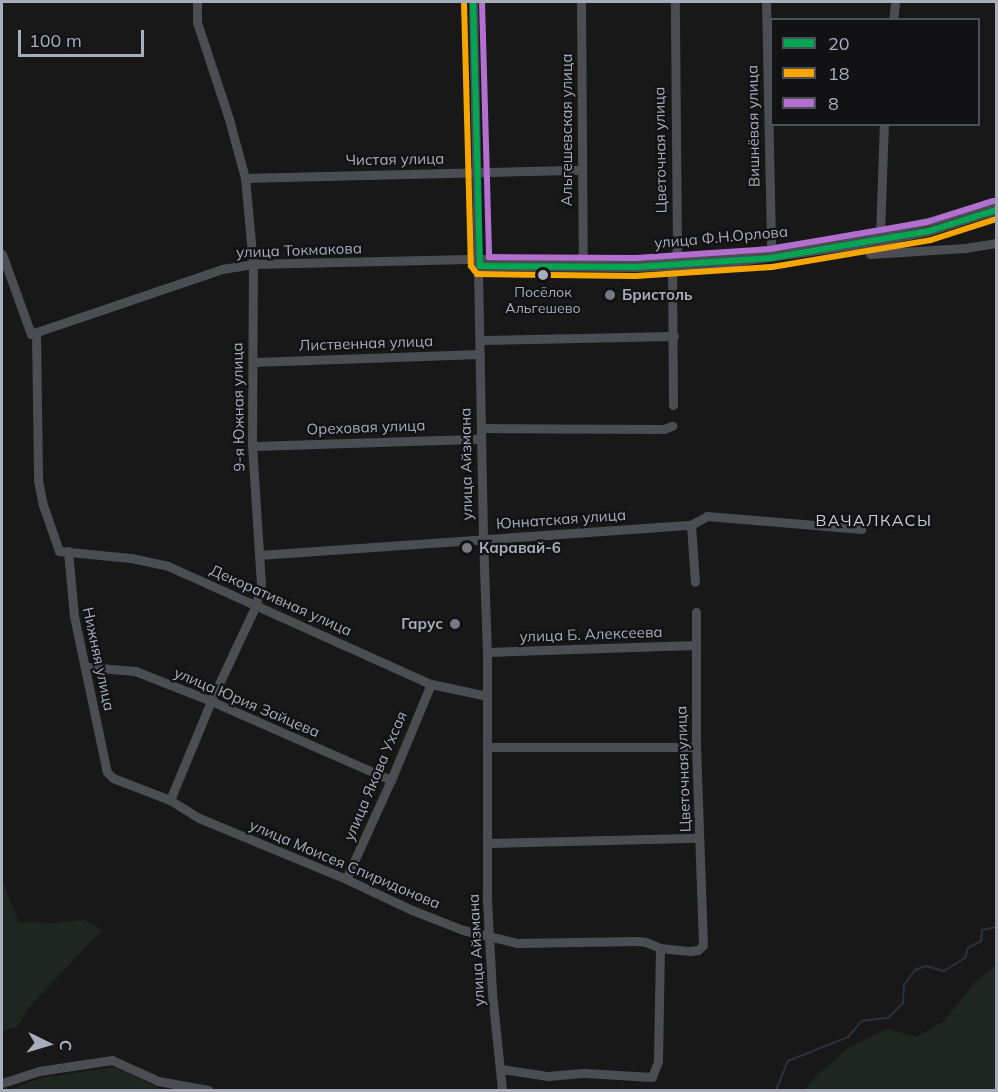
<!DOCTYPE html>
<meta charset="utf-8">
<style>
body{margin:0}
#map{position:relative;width:998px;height:1092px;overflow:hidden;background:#181819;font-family:Mulish,sans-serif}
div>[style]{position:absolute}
.green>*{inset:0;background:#1e2620}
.stream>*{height:2px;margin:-1px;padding:0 1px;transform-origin:1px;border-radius:1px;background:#2a323c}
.minor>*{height:9px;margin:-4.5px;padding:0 4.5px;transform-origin:4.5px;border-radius:4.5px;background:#4c4d52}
.bus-1>*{height:6px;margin:-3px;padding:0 3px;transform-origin:3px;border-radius:3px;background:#00a651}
.bus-2>*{height:6px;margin:-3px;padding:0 3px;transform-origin:3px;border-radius:3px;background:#f7a600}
.bus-3>*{height:6px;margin:-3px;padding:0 3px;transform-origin:3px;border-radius:3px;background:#b36fd0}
.dots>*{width:16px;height:16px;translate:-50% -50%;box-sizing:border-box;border:3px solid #121215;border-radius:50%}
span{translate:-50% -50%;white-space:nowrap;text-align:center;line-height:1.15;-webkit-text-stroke:4.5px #121215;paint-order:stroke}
.bus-label{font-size:14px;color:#a8adbb}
.street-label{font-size:15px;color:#a8adbb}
.poi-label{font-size:15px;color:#a8adbb;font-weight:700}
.left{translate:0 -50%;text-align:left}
.right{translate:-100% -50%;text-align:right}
.neighbourhood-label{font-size:16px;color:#caccd6;letter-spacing:1.5px}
.frame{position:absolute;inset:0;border:3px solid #a8adbb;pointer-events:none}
.legend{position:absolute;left:770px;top:18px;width:210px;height:108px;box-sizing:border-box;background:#121215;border:2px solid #4e5057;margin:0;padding:8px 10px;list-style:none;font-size:18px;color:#a8adbb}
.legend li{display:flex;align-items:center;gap:12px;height:30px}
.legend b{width:30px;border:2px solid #4e5057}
.north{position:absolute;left:18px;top:1014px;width:60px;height:60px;-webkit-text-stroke:4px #121215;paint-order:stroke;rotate:95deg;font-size:16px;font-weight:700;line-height:24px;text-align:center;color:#a8adbb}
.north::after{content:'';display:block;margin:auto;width:21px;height:27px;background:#a8adbb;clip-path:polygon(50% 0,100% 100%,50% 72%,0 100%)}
.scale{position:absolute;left:18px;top:30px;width:126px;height:27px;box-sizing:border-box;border:3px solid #a8adbb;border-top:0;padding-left:8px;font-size:18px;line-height:21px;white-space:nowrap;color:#a8adbb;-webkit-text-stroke:4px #121215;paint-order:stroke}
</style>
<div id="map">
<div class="green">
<div style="clip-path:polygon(2px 880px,19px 922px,56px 923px,84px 920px,102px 930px,30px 1006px,17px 1027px,2px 1031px)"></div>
<div style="clip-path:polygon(996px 965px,996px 1090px,805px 1090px,816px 1076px,848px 1048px,887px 1029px,917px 1037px,944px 1021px,976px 981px)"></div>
<div style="clip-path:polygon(115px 1067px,163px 1090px,10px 1090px,41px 1078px)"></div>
</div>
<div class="stream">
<div style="left:776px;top:1090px;width:31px;rotate:-68deg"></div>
<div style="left:788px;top:1061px;width:65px;rotate:-21.8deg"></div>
<div style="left:848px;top:1037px;width:21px;rotate:-49deg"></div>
<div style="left:862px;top:1021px;width:26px;rotate:-7deg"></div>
<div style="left:888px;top:1018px;width:21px;rotate:-45deg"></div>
<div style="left:903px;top:1003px;width:18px;rotate:-87deg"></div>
<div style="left:904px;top:985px;width:19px;rotate:-54deg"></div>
<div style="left:915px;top:970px;width:12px;rotate:-20deg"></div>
<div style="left:926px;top:966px;width:19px;rotate:16deg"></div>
<div style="left:944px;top:971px;width:25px;rotate:-32deg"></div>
<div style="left:965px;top:958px;width:10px;rotate:-73deg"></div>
<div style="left:968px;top:948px;width:15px;rotate:-28deg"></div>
<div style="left:981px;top:941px;width:11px;rotate:-85deg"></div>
<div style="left:982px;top:930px;width:14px;rotate:-12deg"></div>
</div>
<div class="minor">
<div style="left:473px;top:2px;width:537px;rotate:88.93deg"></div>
<div style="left:483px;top:539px;width:113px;rotate:88deg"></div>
<div style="left:487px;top:652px;width:248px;rotate:90deg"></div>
<div style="left:487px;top:900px;width:93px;rotate:86.9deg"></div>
<div style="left:492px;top:993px;width:98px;rotate:84.1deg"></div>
<div style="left:581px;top:2px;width:257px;rotate:89.6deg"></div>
<div style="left:766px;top:2px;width:248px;rotate:88.8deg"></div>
<div style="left:893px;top:20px;width:16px;rotate:-83deg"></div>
<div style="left:245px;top:178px;width:337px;rotate:-1.4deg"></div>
<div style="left:880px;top:236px;width:112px;rotate:-88deg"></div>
<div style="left:2px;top:254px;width:85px;rotate:70.1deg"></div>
<div style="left:31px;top:334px;width:202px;rotate:-18.8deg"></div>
<div style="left:222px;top:269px;width:31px;rotate:-9deg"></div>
<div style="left:253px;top:264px;width:226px;rotate:-1.3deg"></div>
<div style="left:479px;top:259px;width:166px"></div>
<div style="left:645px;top:259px;width:86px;rotate:-2.7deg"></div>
<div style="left:731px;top:255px;width:137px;rotate:-8.4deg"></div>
<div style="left:867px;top:235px;width:66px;rotate:-12.3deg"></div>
<div style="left:931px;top:221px;width:68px;rotate:-17.1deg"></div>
<div style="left:870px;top:254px;width:95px;rotate:-3.6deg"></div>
<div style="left:965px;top:248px;width:31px;rotate:-9deg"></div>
<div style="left:475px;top:264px;width:5px;rotate:22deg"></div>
<div style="left:480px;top:266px;width:156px;rotate:0.4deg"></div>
<div style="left:636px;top:267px;width:83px;rotate:-2.1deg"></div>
<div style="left:719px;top:264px;width:151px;rotate:-8deg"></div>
<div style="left:869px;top:243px;width:61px;rotate:-11.3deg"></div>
<div style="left:929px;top:231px;width:70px;rotate:-17.4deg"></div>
<div style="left:36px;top:332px;width:148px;rotate:89.2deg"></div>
<div style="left:38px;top:480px;width:25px;rotate:79deg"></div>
<div style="left:43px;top:505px;width:49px;rotate:70.8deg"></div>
<div style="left:59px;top:551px;width:72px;rotate:5.6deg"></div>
<div style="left:131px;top:558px;width:38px;rotate:12deg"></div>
<div style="left:168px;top:566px;width:288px;rotate:24.2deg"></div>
<div style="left:431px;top:684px;width:57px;rotate:12.1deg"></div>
<div style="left:480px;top:340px;width:194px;rotate:-1.2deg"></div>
<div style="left:253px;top:362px;width:227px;rotate:-2deg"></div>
<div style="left:673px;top:405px;width:130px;rotate:-90.4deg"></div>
<div style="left:672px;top:275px;width:26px;rotate:-79deg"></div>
<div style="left:677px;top:249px;width:247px;rotate:-90.5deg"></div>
<div style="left:481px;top:428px;width:183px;rotate:0.3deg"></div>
<div style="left:664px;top:429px;width:9px;rotate:-21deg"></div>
<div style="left:252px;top:446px;width:229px;rotate:-1.8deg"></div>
<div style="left:691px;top:525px;width:57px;rotate:86deg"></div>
<div style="left:68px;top:551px;width:65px;rotate:84.7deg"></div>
<div style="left:74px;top:616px;width:159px;rotate:78.1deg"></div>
<div style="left:107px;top:772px;width:8px;rotate:45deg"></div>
<div style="left:113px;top:778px;width:61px;rotate:21.1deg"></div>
<div style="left:170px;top:800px;width:34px;rotate:32deg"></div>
<div style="left:199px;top:818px;width:159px;rotate:22.5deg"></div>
<div style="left:346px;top:879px;width:73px;rotate:25.2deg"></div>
<div style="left:412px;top:910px;width:55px;rotate:21.4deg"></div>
<div style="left:463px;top:930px;width:56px;rotate:13.5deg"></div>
<div style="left:517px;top:943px;width:120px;rotate:-1deg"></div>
<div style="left:637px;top:941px;width:9px;rotate:6deg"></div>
<div style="left:646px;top:942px;width:15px;rotate:23deg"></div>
<div style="left:660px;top:948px;width:30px;rotate:6deg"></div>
<div style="left:690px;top:951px;width:8px;rotate:-7deg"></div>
<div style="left:698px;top:950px;width:7px;rotate:-45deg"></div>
<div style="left:703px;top:945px;width:198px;rotate:-92deg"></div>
<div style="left:696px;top:747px;width:135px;rotate:-90deg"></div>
<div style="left:259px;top:555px;width:433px;rotate:-4deg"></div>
<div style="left:691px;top:525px;width:18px;rotate:-29deg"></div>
<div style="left:707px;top:516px;width:155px;rotate:4.8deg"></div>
<div style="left:487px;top:652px;width:208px;rotate:-1.9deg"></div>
<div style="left:87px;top:667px;width:48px;rotate:4.8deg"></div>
<div style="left:135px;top:671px;width:82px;rotate:21.5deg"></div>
<div style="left:211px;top:701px;width:197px;rotate:23.7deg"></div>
<div style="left:488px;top:747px;width:208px"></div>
<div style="left:170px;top:800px;width:107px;rotate:-67.5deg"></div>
<div style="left:211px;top:701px;width:106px;rotate:-64.9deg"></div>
<div style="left:256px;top:605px;width:22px;rotate:-77deg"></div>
<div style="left:261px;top:584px;width:138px;rotate:-93.7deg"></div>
<div style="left:252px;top:446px;width:182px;rotate:-89.7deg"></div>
<div style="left:253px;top:264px;width:86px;rotate:-95.3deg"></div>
<div style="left:245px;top:178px;width:61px;rotate:-105.2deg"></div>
<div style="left:229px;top:119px;width:102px;rotate:-108.3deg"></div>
<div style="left:197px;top:22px;width:20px;rotate:-90deg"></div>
<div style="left:487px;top:843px;width:212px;rotate:-1.4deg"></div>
<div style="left:346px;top:879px;width:109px;rotate:-65.6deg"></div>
<div style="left:391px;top:780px;width:104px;rotate:-67.4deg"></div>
<div style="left:501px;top:1069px;width:48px;rotate:8.5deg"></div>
<div style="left:548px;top:1076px;width:37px;rotate:-5deg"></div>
<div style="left:585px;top:1073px;width:67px;rotate:3.4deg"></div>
<div style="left:652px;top:1077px;width:17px;rotate:-69deg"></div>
<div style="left:658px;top:1061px;width:113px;rotate:-89deg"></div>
<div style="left:2px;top:1083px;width:39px;rotate:-18deg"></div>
<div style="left:39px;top:1071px;width:74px;rotate:-8.6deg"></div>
<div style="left:112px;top:1060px;width:51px;rotate:24.5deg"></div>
<div style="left:158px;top:1081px;width:51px;rotate:10.2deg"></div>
</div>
<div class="bus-1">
<div style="left:473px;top:2px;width:264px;rotate:88.5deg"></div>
<div style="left:480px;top:266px;width:156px;rotate:0.4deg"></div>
<div style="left:636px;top:267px;width:135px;rotate:-3.8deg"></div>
<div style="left:771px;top:258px;width:160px;rotate:-9.7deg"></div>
<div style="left:929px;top:231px;width:70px;rotate:-17.4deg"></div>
</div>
<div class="bus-2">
<div style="left:464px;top:2px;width:264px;rotate:88.5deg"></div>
<div style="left:471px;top:266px;width:10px;rotate:53deg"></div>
<div style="left:477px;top:274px;width:159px;rotate:0.7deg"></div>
<div style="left:636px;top:276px;width:136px;rotate:-3.8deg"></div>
<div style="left:772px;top:267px;width:161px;rotate:-9.6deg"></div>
<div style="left:931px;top:240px;width:68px;rotate:-17.9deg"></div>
</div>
<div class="bus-3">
<div style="left:482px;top:2px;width:255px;rotate:88.4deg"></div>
<div style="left:489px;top:257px;width:147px;rotate:0.4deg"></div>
<div style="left:636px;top:258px;width:134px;rotate:-3.8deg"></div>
<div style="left:770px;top:249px;width:159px;rotate:-9.8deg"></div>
<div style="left:927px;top:222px;width:69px;rotate:-17.7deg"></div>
</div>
<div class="dots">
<div style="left:543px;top:275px;background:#a8adbb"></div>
<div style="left:610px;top:295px;background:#767982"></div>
<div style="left:467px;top:548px;background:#767982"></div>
<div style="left:455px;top:624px;background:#767982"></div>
</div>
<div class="bus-label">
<span style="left:543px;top:300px">Посёлок<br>Альгешево</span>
</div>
<div class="street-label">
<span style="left:753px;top:126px;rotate:-91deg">Вишнёвая улица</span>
<span style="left:567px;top:130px;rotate:-90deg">Альгешевская улица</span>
<span style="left:660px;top:150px;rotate:-91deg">Цветочная улица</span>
<span style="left:395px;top:159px;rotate:-1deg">Чистая улица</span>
<span style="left:721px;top:237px;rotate:-5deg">улица Ф.Н.Орлова</span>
<span style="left:299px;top:250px;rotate:-2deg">улица Токмакова</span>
<span style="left:366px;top:343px;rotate:-2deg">Лиственная улица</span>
<span style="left:238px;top:407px;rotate:-91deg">9-я Южная улица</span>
<span style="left:366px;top:427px;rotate:-2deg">Ореховая улица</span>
<span style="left:466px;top:464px;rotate:-91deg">улица Айзмана</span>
<span style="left:561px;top:519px;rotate:-4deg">Юннатская улица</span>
<span style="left:281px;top:600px;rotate:24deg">Декоративная улица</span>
<span style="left:591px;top:634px;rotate:-2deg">улица Б. Алексеева</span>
<span style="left:99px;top:659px;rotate:78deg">Нижняя улица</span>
<span style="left:247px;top:702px;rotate:23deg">улица Юрия Зайцева</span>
<span style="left:683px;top:769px;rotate:-92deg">Цветочная улица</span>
<span style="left:375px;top:776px;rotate:-67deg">улица Якова Ухсая</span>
<span style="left:345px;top:864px;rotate:23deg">улица Моисея Спиридонова</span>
<span style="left:476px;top:950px;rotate:-93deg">улица Айзмана</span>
</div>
<div class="poi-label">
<span class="left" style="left:622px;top:295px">Бристоль</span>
<span class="left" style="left:479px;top:548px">Каравай-6</span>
<span class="right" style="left:443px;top:624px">Гарус</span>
</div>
<div class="neighbourhood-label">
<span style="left:874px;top:520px">ВАЧАЛКАСЫ</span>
</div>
<div class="frame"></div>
<ul class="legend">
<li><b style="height:8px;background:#00a651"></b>20</li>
<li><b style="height:8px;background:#f7a600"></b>18</li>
<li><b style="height:8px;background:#b36fd0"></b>8</li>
</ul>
<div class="north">С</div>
<div class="scale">100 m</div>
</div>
